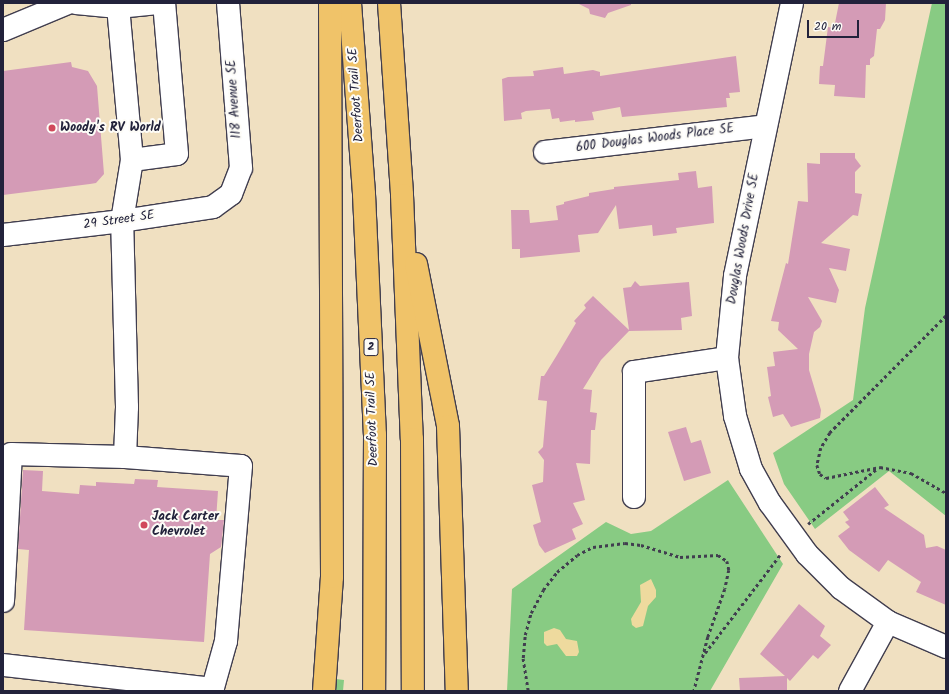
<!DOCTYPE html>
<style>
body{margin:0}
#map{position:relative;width:949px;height:694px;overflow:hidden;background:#f0e0c1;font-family:Kalam,sans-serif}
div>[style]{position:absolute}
.green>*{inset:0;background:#88cb83}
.sand>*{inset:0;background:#eeda9e}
.building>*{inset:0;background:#d49bb6}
.path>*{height:2.5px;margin-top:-1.25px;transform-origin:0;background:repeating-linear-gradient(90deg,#413e4f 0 3px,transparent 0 6px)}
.roads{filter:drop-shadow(1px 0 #413e4f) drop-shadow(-1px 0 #413e4f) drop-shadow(0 1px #413e4f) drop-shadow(0 -1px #413e4f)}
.minor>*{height:22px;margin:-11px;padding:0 11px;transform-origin:11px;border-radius:11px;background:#fff}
.highway>*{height:22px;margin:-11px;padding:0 11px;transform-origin:11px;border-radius:11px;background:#f0c369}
.dots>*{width:11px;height:11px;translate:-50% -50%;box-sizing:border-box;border:2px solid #fdfcf7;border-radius:50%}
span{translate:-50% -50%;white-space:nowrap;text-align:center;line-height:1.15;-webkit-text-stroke:4px #fdfcf7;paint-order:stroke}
.shield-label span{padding:1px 3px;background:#fdfcf7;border:1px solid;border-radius:3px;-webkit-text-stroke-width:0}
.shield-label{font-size:12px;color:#22223b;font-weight:700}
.street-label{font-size:13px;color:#22223b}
.poi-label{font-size:13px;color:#22223b;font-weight:700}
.left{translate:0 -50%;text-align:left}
.frame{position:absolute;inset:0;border:4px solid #22223b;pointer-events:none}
.scale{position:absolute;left:807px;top:20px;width:52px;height:18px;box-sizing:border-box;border:2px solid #22223b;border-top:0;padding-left:5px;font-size:12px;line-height:14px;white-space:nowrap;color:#22223b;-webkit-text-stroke:3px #fdfcf7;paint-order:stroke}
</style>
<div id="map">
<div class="green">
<div style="clip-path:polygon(932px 3px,946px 3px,946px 516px,889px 471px,815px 529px,784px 484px,773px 453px,853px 400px,865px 308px)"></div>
<div style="clip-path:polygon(728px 480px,783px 564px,710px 691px,507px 691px,512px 589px,606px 522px,631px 534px,651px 531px)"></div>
<div style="clip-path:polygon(336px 679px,344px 680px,343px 691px,335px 691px)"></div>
</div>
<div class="sand">
<div style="clip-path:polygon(651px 579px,656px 590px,656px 597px,648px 606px,643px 626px,636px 628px,632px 625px,631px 619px,641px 602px,640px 585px)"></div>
<div style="clip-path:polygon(554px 628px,560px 630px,566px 639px,577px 641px,579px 652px,577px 656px,566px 656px,557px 644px,547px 646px,544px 643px,544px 632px)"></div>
</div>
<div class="building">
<div style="clip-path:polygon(577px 3px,631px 3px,631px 5px,608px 13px,605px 18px,590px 14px,589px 9px)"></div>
<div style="clip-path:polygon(839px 3px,886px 3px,885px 20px,880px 29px,877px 29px,874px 56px,870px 59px,870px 65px,866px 65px,865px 98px,834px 96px,835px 85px,819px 84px,820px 66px,823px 66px,828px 27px,834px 28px)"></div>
<div style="clip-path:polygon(736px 56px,740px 92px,729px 93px,730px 98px,726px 98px,727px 107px,622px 117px,620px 107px,592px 112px,594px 120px,575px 122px,575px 120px,560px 122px,559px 118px,552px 119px,550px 109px,526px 111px,521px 113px,522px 119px,504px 121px,502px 79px,508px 77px,534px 76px,533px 71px,563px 67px,564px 74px,593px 70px,600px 72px,600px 76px)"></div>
<div style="clip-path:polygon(71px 62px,72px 67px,88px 71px,97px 86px,104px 174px,96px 183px,90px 184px,3px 195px,3px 71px)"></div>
<div style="clip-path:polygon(820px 153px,855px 153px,855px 158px,861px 166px,855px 172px,855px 193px,862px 194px,858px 216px,853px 215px,821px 243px,850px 249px,846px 271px,829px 268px,839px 290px,836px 303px,808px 297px,822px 321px,820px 327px,814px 332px,809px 354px,809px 370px,821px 410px,820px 418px,791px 427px,783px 414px,773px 417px,768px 397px,771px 396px,767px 367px,775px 366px,773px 352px,798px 349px,778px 330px,779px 322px,771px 321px,786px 263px,788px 264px,798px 201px,808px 202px,807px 163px,820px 164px)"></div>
<div style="clip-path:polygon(696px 171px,698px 188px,712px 186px,714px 223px,676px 228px,677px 233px,653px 236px,652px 225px,619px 229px,616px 205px,598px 233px,578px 235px,580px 252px,520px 258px,520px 249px,512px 249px,511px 210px,529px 210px,530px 223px,558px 220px,556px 206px,564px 204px,564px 202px,589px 196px,589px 193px,614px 189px,614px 187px,679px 180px,678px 173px)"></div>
<div style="clip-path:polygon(635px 281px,640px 286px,689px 282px,692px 316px,681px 318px,682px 330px,629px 331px,601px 360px,583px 389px,592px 390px,590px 412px,597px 413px,595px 430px,591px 430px,590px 464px,576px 463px,585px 500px,573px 503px,583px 524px,572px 529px,576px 539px,545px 553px,539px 545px,533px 525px,541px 522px,532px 485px,543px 482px,544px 460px,538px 452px,543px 447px,547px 401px,538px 400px,541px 376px,544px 376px,557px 355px,576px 323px,574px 321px,586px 308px,584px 305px,593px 296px,629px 330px,623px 288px,631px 287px)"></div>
<div style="clip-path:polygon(686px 427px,691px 443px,701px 440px,711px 473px,684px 481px,668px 432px)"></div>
<div style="clip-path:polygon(23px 470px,43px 471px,42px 491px,79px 494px,80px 485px,96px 486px,96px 482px,134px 484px,135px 479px,158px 480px,157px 487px,218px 491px,216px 520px,224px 520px,221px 547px,210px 554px,204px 642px,24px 630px,29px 550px,18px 549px)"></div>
<div style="clip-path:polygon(875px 487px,889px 505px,884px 508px,924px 535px,926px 548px,937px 546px,946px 550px,946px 605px,916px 592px,921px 582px,888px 560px,879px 572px,849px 550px,838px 536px,850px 527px,845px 522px,849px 520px,843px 512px)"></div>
<div style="clip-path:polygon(799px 604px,825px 626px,820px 636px,831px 645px,818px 659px,813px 655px,790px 681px,787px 678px,787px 691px,740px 691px,739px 678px,785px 676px,760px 654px)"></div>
</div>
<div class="path">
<div style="left:946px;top:316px;width:165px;rotate:134.8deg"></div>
<div style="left:830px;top:433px;width:17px;rotate:121deg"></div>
<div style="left:821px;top:448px;width:17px;rotate:103deg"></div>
<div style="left:817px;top:465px;width:9px;rotate:72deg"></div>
<div style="left:820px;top:474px;width:7px;rotate:34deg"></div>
<div style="left:826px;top:478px;width:55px;rotate:-11.5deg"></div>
<div style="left:880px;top:467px;width:32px;rotate:11deg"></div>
<div style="left:911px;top:473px;width:40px;rotate:29.7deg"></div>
<div style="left:808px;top:524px;width:90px;rotate:-38.7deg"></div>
<div style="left:705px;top:653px;width:123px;rotate:-52.6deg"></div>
<div style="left:528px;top:691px;width:33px;rotate:-99deg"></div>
<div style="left:523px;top:658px;width:23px;rotate:-85deg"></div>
<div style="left:525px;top:635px;width:23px;rotate:-75deg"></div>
<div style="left:531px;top:613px;width:26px;rotate:-62deg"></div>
<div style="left:543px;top:590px;width:23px;rotate:-52deg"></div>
<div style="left:557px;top:572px;width:26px;rotate:-40deg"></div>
<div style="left:577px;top:555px;width:18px;rotate:-27deg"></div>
<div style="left:593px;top:547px;width:32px;rotate:-7deg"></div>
<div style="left:625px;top:543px;width:16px;rotate:7deg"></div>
<div style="left:641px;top:545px;width:41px;rotate:17.1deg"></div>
<div style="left:680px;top:557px;width:38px;rotate:-3deg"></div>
<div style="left:718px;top:555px;width:11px;rotate:34deg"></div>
<div style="left:727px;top:561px;width:9px;rotate:77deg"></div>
<div style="left:729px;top:570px;width:19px;rotate:102deg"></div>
<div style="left:725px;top:589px;width:51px;rotate:109.5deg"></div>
<div style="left:708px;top:637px;width:56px;rotate:104.5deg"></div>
</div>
<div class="roads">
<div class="minor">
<div style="left:76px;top:3px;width:42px;rotate:5.4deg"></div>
<div style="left:792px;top:3px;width:279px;rotate:101.8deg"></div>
<div style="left:735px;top:276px;width:82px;rotate:95.6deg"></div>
<div style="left:727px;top:358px;width:59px;rotate:82.1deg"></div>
<div style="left:735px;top:416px;width:55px;rotate:73.2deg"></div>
<div style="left:751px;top:469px;width:39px;rotate:61deg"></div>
<div style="left:770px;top:503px;width:63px;rotate:54deg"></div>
<div style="left:807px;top:554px;width:48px;rotate:45deg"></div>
<div style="left:841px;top:588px;width:58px;rotate:35.9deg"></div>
<div style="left:888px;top:622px;width:63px;rotate:23.3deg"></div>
<div style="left:3px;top:30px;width:70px;rotate:-22.6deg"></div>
<div style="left:545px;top:152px;width:222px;rotate:-6.7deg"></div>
<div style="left:132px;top:160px;width:154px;rotate:-95.2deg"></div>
<div style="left:118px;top:7px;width:40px;rotate:-5.7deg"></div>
<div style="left:3px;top:235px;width:120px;rotate:-6.7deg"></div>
<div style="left:122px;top:221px;width:92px;rotate:-8.7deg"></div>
<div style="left:213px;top:207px;width:22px;rotate:-36deg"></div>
<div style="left:231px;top:194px;width:28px;rotate:-69deg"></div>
<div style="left:241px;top:168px;width:166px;rotate:-94.5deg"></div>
<div style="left:125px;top:457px;width:50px;rotate:-87.7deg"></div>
<div style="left:127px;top:407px;width:186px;rotate:-91.5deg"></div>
<div style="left:122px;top:221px;width:62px;rotate:-80.7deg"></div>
<div style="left:132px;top:160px;width:45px;rotate:-7.6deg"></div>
<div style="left:177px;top:154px;width:152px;rotate:-94.9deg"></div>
<div style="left:634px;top:497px;width:125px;rotate:-90deg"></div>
<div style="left:634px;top:372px;width:94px;rotate:-8.6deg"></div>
<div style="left:3px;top:601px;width:147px;rotate:-86.9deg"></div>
<div style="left:11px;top:454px;width:114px;rotate:1.5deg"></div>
<div style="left:125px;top:457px;width:116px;rotate:4.4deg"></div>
<div style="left:241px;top:466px;width:176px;rotate:94.9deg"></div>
<div style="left:226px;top:641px;width:52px;rotate:105.6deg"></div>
<div style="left:3px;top:665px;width:211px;rotate:6.5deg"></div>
<div style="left:850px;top:691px;width:79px;rotate:-61.2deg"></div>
</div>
<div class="highway">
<div style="left:350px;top:3px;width:192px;rotate:85.8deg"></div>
<div style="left:364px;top:194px;width:241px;rotate:87.4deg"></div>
<div style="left:375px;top:435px;width:256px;rotate:90.2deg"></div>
<div style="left:389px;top:3px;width:192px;rotate:86.1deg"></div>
<div style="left:402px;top:195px;width:244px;rotate:87.7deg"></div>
<div style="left:412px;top:439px;width:252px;rotate:89.8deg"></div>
<div style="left:416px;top:264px;width:165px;rotate:78.8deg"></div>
<div style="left:448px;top:426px;width:265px;rotate:88.1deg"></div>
<div style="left:324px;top:691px;width:114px;rotate:-86deg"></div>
<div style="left:332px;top:577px;width:574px;rotate:-90.2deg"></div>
</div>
</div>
<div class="dots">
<div style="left:52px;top:128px;background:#d1495b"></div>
<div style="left:144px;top:525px;background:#d1495b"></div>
</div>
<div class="shield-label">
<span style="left:371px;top:347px">2</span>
</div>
<div class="street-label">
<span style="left:357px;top:95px;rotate:-94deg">Deerfoot Trail SE</span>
<span style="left:235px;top:99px;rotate:-94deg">118 Avenue SE</span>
<span style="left:655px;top:139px;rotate:-7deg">600 Douglas Woods Place SE</span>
<span style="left:119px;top:221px;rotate:-8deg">29 Street SE</span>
<span style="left:744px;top:239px;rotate:-80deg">Douglas Woods Drive SE</span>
<span style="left:373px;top:419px;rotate:-92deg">Deerfoot Trail SE</span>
</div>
<div class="poi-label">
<span class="left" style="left:60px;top:128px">Woody's RV World</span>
<span class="left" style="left:152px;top:525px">Jack Carter<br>Chevrolet</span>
</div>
<div class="frame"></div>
<div class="scale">20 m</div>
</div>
